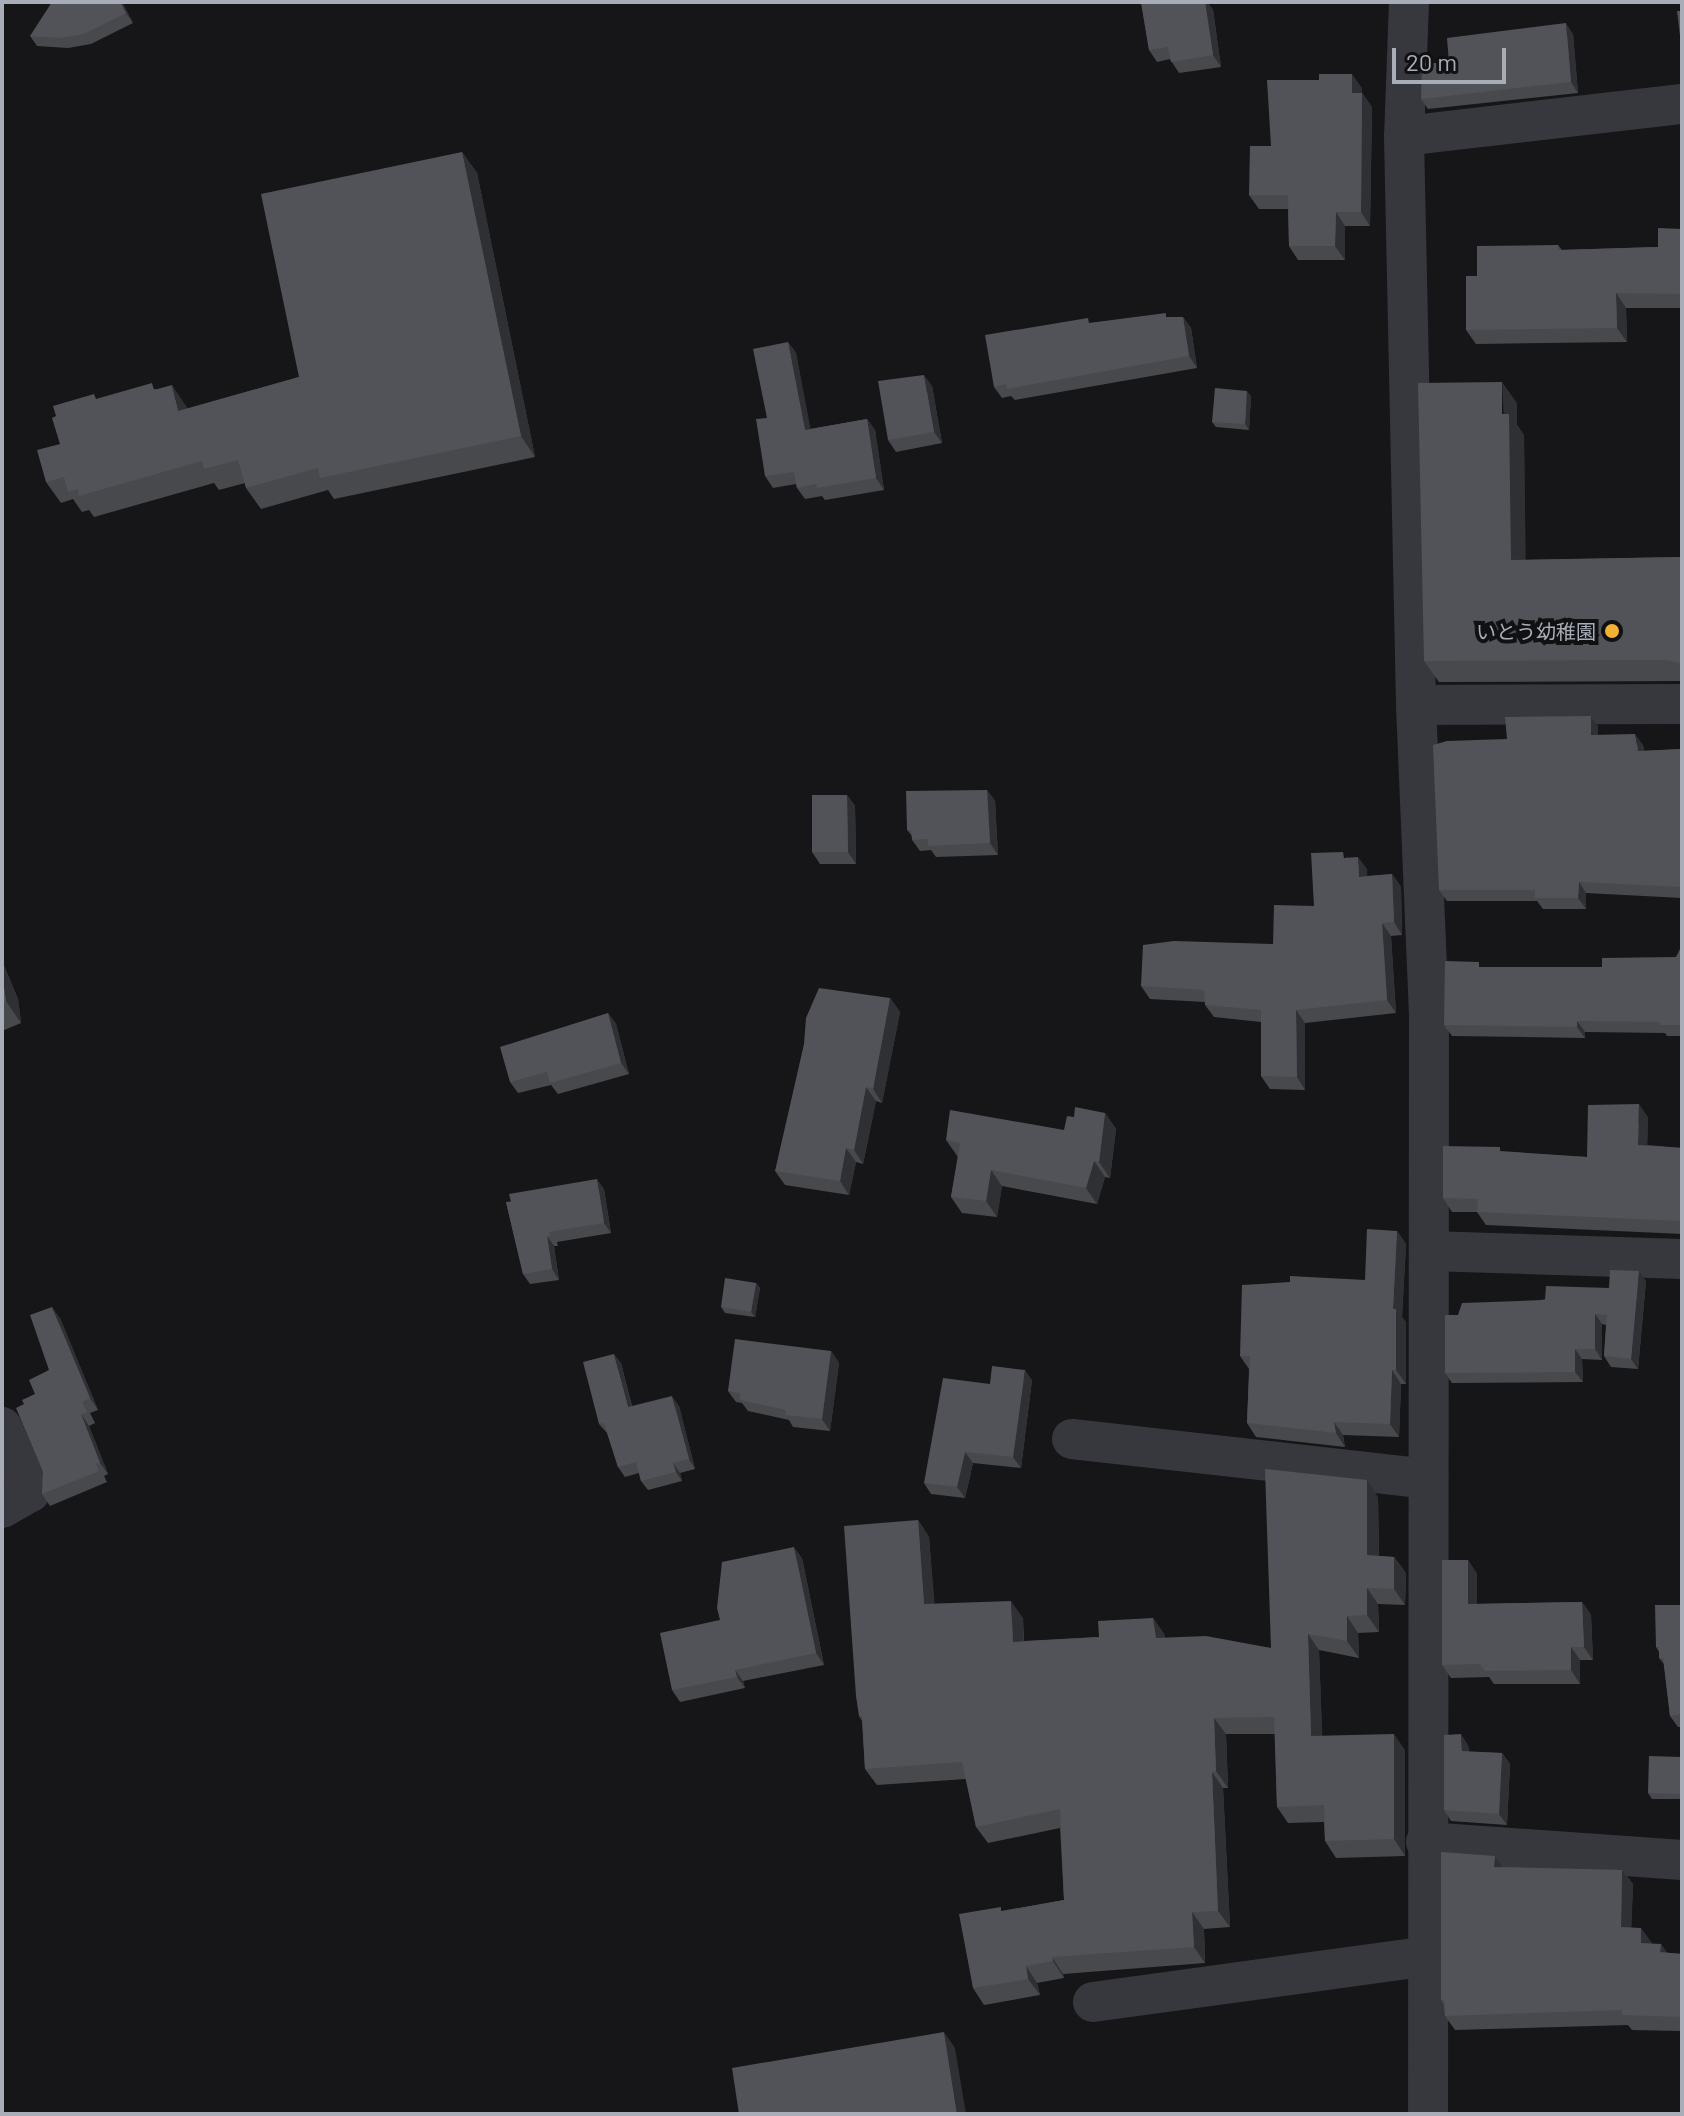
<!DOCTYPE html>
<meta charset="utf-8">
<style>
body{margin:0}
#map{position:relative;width:1684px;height:2116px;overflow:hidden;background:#161618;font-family:Barlow,"Noto Sans JP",sans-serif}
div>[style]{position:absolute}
.minor>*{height:40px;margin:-20px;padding:0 20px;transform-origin:20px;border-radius:20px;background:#37383d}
.wall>*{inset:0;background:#47494d}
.shaded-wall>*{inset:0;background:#2f3033}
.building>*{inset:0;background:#525359}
.dots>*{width:22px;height:22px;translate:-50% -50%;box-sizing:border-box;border:4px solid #111113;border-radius:50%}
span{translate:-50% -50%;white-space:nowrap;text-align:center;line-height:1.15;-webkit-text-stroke:8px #111113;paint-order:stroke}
.poi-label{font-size:20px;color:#a8adb8}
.right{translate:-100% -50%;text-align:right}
.frame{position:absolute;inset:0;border:4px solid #a8adb8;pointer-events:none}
.scale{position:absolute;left:1392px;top:48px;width:114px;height:36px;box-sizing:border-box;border:4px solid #a8adb8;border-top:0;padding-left:10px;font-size:24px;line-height:28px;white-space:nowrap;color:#a8adb8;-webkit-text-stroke:6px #111113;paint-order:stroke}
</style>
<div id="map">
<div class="minor">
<div style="left:1409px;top:2px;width:134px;rotate:92.1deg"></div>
<div style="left:1404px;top:136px;width:569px;rotate:88.79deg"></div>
<div style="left:1416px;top:705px;width:314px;rotate:87.6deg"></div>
<div style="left:1429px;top:1019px;width:1095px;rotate:90.05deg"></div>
<div style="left:1404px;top:136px;width:280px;rotate:-6.6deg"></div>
<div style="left:1416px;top:705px;width:266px;rotate:-0.2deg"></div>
<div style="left:1429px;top:1251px;width:253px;rotate:1.8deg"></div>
<div style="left:2px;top:1427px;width:71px;rotate:66.7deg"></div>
<div style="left:30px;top:1492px;width:32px;rotate:150deg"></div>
<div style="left:1072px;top:1439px;width:358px;rotate:6.4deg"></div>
<div style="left:1426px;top:1842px;width:257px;rotate:4deg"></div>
<div style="left:1093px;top:2002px;width:337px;rotate:-7.8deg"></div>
</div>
<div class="wall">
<div style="clip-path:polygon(122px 2px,133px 23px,91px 44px,68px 48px,37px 46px,30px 36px)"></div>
<div style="clip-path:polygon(1141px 2px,1207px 2px,1213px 10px,1221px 67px,1179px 73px,1170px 59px,1157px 62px,1149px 50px)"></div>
<div style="clip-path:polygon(1573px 34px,1578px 93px,1428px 109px,1421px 99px,1449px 63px)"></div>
<div style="clip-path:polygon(1362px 88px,1362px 93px,1372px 107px,1370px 226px,1345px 226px,1345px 260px,1298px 260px,1289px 246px,1288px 209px,1259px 209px,1249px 195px,1271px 146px)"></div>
<div style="clip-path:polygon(462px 152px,477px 173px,535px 457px,334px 499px,328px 490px,261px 509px,246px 488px,245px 483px,219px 490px,214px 483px,94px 517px,89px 510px,82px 512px,73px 499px,61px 503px,46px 482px,60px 444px,97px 399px,156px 389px,186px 406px,187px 409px,299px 377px)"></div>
<div style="clip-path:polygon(1682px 229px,1682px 308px,1626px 308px,1627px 342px,1476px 344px,1466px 330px,1477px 276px,1558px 245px,1562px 250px,1658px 247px)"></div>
<div style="clip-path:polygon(1169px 317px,1183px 317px,1191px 328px,1197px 368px,1015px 400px,1011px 396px,1002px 398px,994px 387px,1092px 323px)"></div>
<div style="clip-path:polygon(788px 342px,796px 353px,810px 429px,867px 419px,875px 430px,884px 490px,825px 500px,822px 496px,805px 499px,797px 488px,796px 484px,773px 488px,765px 476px,767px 418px)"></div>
<div style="clip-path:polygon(932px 386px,942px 443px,896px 452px,888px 440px)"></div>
<div style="clip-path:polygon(1251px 396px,1249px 430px,1216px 427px,1212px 422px)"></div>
<div style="clip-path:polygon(1517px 403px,1517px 425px,1524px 435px,1525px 560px,1682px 557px,1682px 681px,1439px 682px,1424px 661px)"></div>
<div style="clip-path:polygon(1591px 716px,1598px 727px,1598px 735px,1643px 745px,1644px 751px,1682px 749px,1682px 898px,1586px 893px,1586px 909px,1543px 909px,1537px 901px,1447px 901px,1439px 890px,1507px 739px)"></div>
<div style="clip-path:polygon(987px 790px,995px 801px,998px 855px,936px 857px,931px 850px,920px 851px,912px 840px,912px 836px,907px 830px)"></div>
<div style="clip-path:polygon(847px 795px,855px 806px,856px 864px,820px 864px,812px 852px)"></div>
<div style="clip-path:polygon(1347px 857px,1367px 869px,1367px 876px,1392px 874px,1401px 887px,1402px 935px,1391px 936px,1396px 1013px,1305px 1023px,1305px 1090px,1270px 1089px,1261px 1076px,1261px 1022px,1214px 1017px,1205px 1005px,1205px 1002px,1150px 999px,1141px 986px,1273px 944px,1314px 906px)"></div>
<div style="clip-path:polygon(1682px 949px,1682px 1036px,1667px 1036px,1665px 1033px,1585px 1032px,1585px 1038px,1452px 1036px,1444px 1025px,1482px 967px,1602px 967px,1676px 957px)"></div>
<div style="clip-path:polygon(2px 961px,18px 999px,21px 1023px,2px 1031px)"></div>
<div style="clip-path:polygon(890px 998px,900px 1012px,882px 1103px,876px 1101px,863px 1164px,856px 1162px,849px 1195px,785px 1185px,775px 1171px)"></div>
<div style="clip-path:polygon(608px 1013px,616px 1024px,629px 1074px,558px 1094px,551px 1085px,518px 1093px,510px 1082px)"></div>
<div style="clip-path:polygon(1105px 1113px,1116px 1129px,1110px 1178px,1105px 1177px,1097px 1204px,1002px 1186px,997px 1217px,962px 1213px,951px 1197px,958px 1157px,946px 1140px,1064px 1130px,1074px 1117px)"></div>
<div style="clip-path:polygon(1648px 1117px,1647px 1145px,1682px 1148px,1682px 1234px,1486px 1225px,1477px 1212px,1452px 1212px,1443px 1198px,1503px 1152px,1587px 1157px)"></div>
<div style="clip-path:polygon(604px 1189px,611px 1233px,557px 1242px,558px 1246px,554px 1246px,559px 1280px,530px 1284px,523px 1274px,506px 1202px)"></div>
<div style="clip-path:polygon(1397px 1231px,1406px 1244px,1402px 1317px,1406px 1322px,1406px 1384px,1401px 1384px,1399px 1437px,1343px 1435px,1345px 1447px,1256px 1437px,1247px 1423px,1249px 1369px,1240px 1356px,1365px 1280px)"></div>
<div style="clip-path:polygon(1646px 1281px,1638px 1369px,1611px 1367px,1604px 1356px,1606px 1325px,1602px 1324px,1602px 1360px,1582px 1359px,1583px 1382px,1452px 1383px,1445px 1373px,1458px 1315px)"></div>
<div style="clip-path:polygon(756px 1283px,760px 1288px,755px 1317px,725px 1313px,721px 1307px)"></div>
<div style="clip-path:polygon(60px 1318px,98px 1410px,90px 1413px,95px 1423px,89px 1426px,108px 1474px,104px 1476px,107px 1482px,50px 1506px,42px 1494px,43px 1472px,24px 1404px,35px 1394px,49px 1370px)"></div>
<div style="clip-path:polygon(831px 1351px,839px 1363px,830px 1431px,793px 1427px,789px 1420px,748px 1411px,742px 1403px,736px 1402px,728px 1391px)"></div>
<div style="clip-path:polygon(621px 1363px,632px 1406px,679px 1406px,695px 1469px,680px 1473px,682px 1481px,648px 1490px,641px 1481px,639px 1473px,625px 1477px,618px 1467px,607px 1433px,599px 1424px)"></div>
<div style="clip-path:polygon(1032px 1380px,1021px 1468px,973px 1463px,965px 1498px,931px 1494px,924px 1483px,990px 1384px)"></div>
<div style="clip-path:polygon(1378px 1497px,1379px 1556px,1394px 1557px,1406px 1573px,1405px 1605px,1378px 1604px,1379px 1632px,1358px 1633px,1359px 1658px,1319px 1650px,1322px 1736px,1405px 1750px,1405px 1856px,1336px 1858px,1325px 1841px,1324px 1822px,1288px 1823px,1277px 1807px,1275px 1734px,1226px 1734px,1228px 1788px,1223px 1788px,1230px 1927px,1204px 1929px,1205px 1963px,1063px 1974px,1064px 1978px,1037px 1983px,1040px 1995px,984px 2005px,973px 1988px,1004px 1911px,1064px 1900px,1060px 1828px,988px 1843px,976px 1827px,966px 1779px,877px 1785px,865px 1769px,862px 1721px,859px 1716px,918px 1520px,929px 1537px,934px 1604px,1023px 1618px,1024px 1641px,1099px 1637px,1153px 1618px,1164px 1634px,1165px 1638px,1271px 1648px)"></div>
<div style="clip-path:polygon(802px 1558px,824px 1665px,743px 1681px,745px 1688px,680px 1702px,672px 1690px,720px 1620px)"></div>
<div style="clip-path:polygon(1468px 1560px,1477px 1574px,1477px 1604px,1582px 1602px,1591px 1615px,1593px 1660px,1580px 1660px,1580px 1684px,1494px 1684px,1489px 1677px,1451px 1678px,1442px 1665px)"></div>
<div style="clip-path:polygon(1682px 1605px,1682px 1727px,1678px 1727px,1670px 1716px,1664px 1664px,1659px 1658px,1659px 1652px,1656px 1647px)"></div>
<div style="clip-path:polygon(1468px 1745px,1469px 1752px,1502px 1753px,1510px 1764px,1507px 1825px,1451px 1821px,1444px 1810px)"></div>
<div style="clip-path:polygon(1682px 1757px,1682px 1799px,1652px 1799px,1648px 1793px)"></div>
<div style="clip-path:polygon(1502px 1867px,1622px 1870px,1633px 1884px,1631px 1928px,1652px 1944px,1661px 1944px,1667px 1953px,1682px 1954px,1682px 2031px,1632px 2030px,1628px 2025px,1455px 2030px,1445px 2016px,1444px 2005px,1441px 2000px)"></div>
</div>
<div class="shaded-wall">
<div style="clip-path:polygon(120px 2px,122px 2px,133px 23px,126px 13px)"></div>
<div style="clip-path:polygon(1205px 2px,1207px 2px,1213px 10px,1221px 67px,1213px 55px)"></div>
<div style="clip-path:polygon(1566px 23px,1573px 34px,1578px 93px,1571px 82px)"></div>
<div style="clip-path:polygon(1352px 74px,1362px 88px,1362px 107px,1352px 93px)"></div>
<div style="clip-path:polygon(1362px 93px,1372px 107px,1370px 226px,1361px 212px)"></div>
<div style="clip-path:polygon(462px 152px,477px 173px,535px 457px,521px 436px)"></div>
<div style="clip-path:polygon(1336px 212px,1345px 226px,1345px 260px,1335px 246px)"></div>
<div style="clip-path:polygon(1616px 293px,1626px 308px,1627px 342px,1617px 328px)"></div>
<div style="clip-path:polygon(1183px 317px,1191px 328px,1197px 368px,1189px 356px)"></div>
<div style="clip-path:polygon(788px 342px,796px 353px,813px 441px,805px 430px)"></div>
<div style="clip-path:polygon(924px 375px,932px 386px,942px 443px,934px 432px)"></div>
<div style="clip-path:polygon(1502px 382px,1517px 403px,1517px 425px,1524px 435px,1526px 581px,1511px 560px)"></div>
<div style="clip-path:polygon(172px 385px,186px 406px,193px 432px,178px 411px)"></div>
<div style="clip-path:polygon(1247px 391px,1251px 396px,1249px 430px,1245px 424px)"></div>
<div style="clip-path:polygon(867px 419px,875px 430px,884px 490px,876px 478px)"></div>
<div style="clip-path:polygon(1591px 716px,1598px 727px,1598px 746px,1591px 735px)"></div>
<div style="clip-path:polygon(1635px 734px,1643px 745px,1646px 762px,1638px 751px)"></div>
<div style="clip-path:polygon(987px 790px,995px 801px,998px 855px,990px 843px)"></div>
<div style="clip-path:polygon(847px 795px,855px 806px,856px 864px,848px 852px)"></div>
<div style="clip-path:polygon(1358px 857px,1367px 869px,1368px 889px,1359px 877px)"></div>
<div style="clip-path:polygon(1392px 874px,1401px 887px,1402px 935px,1394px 922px)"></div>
<div style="clip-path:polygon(1579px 882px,1586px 893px,1586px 909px,1578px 898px)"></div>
<div style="clip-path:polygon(1382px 923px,1391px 936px,1396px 1013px,1387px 1000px)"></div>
<div style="clip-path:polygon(2px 961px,18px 999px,21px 1023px,6px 1001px,2px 974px)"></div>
<div style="clip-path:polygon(890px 998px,900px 1012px,882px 1103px,873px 1089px)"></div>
<div style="clip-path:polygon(1296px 1010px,1305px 1023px,1305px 1090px,1297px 1077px)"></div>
<div style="clip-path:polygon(608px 1013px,616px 1024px,629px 1074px,621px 1063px)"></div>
<div style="clip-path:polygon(1577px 1021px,1585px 1032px,1585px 1038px,1577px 1027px)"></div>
<div style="clip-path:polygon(866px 1087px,876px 1101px,863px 1164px,854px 1150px)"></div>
<div style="clip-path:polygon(1639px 1104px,1648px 1117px,1647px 1158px,1638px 1145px)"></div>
<div style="clip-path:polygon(1105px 1113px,1116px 1129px,1110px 1178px,1099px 1162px)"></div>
<div style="clip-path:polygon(846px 1148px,856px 1162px,849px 1195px,840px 1181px)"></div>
<div style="clip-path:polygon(1094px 1161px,1105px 1177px,1097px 1204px,1086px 1188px)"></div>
<div style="clip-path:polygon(991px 1170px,1002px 1186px,997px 1217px,986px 1201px)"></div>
<div style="clip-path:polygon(597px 1179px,604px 1189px,611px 1233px,604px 1223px)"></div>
<div style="clip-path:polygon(1397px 1231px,1406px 1244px,1402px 1317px,1406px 1322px,1406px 1384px,1396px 1370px,1393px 1309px)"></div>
<div style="clip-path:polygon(547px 1236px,554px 1246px,559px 1280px,552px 1269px)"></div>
<div style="clip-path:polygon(1639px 1271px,1646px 1281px,1638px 1369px,1631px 1359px)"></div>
<div style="clip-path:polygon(756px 1283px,760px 1288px,755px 1317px,751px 1312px)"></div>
<div style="clip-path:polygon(52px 1307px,60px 1318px,98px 1410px,90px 1398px)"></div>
<div style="clip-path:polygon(1595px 1314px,1602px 1324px,1602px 1360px,1595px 1349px)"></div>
<div style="clip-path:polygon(1575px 1349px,1582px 1359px,1583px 1382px,1575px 1372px)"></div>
<div style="clip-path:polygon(831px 1351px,839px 1363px,830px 1431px,822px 1419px)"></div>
<div style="clip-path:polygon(614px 1354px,621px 1363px,634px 1417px,628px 1407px)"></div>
<div style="clip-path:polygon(1025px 1370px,1032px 1380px,1021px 1468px,1013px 1457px)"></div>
<div style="clip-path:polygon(1392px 1370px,1401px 1384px,1399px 1437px,1390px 1424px)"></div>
<div style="clip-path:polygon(672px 1396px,679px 1406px,695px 1469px,689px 1459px)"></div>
<div style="clip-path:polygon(81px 1414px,89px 1426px,108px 1474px,100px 1463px)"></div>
<div style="clip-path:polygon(1334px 1422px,1343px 1435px,1345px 1447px,1336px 1433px)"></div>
<div style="clip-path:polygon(965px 1452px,973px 1463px,965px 1498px,957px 1487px)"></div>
<div style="clip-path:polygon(673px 1463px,680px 1473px,682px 1481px,676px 1472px)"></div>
<div style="clip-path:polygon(1367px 1480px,1378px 1497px,1379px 1571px,1367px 1555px)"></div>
<div style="clip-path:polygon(918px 1520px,929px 1537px,936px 1620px,924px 1604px)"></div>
<div style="clip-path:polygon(794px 1547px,802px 1558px,824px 1665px,816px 1653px)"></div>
<div style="clip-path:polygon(1394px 1557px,1406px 1573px,1405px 1605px,1394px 1589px)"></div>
<div style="clip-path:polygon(1468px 1560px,1477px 1574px,1477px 1617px,1468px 1604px)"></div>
<div style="clip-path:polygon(1367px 1588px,1378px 1604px,1379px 1632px,1367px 1615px)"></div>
<div style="clip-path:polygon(1011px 1601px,1023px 1618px,1024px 1658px,1013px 1642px)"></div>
<div style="clip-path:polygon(1582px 1602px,1591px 1615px,1593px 1660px,1584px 1647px)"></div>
<div style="clip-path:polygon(1347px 1616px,1358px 1633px,1359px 1658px,1347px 1641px)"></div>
<div style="clip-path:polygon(1153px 1618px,1164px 1634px,1168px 1655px,1156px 1638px)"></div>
<div style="clip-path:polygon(1308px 1634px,1319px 1650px,1323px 1753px,1311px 1736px)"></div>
<div style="clip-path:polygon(1571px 1647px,1580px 1660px,1580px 1684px,1571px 1670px)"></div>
<div style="clip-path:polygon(735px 1670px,743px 1681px,745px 1688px,737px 1677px)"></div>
<div style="clip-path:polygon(1214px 1718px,1226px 1734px,1228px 1788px,1216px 1771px)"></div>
<div style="clip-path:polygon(1394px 1734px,1405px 1750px,1405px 1856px,1394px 1839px)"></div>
<div style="clip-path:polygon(1461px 1734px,1468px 1745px,1470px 1762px,1462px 1751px)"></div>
<div style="clip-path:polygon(1502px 1753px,1510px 1764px,1507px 1825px,1499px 1814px)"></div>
<div style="clip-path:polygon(1212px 1772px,1223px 1788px,1230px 1927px,1218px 1911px)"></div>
<div style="clip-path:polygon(1495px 1856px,1505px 1871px,1494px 1867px)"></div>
<div style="clip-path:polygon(1622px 1870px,1633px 1884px,1631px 1941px,1621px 1927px)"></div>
<div style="clip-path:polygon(1192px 1912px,1204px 1929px,1205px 1963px,1194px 1947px)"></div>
<div style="clip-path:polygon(1641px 1928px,1652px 1943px,1651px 1958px,1641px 1943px)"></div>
<div style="clip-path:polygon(1661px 1944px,1671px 1958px,1660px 1952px)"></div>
<div style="clip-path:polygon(1052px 1957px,1063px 1974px,1064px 1978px,1053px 1961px)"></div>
<div style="clip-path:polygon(1026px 1966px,1037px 1983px,1040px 1995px,1028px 1979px)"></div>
<div style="clip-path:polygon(944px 2032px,955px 2048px,966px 2114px,957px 2114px)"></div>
</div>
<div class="building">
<div style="clip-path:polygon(52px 2px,120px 2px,126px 13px,84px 34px,61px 38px,30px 36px)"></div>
<div style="clip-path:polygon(1141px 2px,1205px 2px,1213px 55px,1171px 62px,1168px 47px,1149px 50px)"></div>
<div style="clip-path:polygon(1677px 11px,1682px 11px,1682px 52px)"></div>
<div style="clip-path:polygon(1566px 23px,1571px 82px,1421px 99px,1422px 63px,1449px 63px,1447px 38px)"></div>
<div style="clip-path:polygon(1319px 74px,1352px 74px,1352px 93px,1362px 93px,1361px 212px,1336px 212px,1335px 246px,1289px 246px,1288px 195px,1249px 195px,1250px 146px,1271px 146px,1267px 80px,1319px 80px)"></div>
<div style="clip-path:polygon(462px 152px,521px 436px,320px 478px,318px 468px,246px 488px,238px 460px,204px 469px,202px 461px,79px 496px,78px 489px,68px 492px,64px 477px,46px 482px,37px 450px,60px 444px,52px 418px,56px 416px,53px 406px,94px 394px,96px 399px,152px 383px,154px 390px,172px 385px,178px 411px,299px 377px,261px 194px)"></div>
<div style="clip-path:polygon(1658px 228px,1682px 229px,1682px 294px,1616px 293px,1617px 328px,1466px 330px,1466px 276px,1477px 276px,1477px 246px,1558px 245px,1558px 250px,1658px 247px)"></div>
<div style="clip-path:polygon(1166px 313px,1166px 317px,1183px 317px,1189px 356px,1007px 389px,1006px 384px,994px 387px,985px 335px,1088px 318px,1089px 323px)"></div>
<div style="clip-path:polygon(788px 342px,805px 430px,867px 419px,876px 478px,817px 488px,816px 484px,797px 488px,794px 472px,765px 476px,756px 419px,767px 418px,753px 349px)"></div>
<div style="clip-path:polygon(924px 375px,934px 432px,888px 440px,878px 381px)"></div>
<div style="clip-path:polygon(1502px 382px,1502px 414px,1509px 414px,1511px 560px,1682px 557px,1682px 664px,1667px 660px,1424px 661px,1418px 383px)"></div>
<div style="clip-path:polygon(1215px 388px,1247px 391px,1245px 424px,1212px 422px)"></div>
<div style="clip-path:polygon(1591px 716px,1591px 735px,1635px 734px,1638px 751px,1682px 749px,1682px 887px,1579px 882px,1578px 898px,1535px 898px,1535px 890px,1439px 890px,1433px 745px,1447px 741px,1507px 739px,1505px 717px)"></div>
<div style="clip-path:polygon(987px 790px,990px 843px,928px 846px,928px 839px,912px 840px,911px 830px,907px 830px,906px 791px)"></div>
<div style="clip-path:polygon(812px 795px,847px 795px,848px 852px,812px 852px)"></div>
<div style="clip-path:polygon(1343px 852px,1344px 858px,1358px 857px,1359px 877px,1392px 874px,1394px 922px,1382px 923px,1387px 1000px,1296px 1010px,1297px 1077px,1261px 1076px,1261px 1010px,1205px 1005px,1204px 990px,1141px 986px,1143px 945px,1174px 941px,1273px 944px,1274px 905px,1314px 906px,1311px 853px)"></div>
<div style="clip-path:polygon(1680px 949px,1682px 949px,1682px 1025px,1660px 1025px,1660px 1022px,1577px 1021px,1577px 1027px,1444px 1025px,1445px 961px,1479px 962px,1479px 967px,1602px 967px,1602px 958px,1676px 957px)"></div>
<div style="clip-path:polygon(2px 974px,6px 1001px,2px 1002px)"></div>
<div style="clip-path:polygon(819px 988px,890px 998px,873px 1089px,866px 1087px,854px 1150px,846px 1148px,840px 1181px,775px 1171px,804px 1044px,806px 1018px)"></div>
<div style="clip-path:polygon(608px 1013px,621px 1063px,550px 1083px,547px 1072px,510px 1082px,500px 1047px)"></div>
<div style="clip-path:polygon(1639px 1104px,1638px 1145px,1682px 1148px,1682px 1221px,1477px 1212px,1478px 1199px,1443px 1198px,1443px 1146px,1500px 1147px,1500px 1151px,1587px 1157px,1588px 1105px)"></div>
<div style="clip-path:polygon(1075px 1107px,1105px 1113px,1099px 1162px,1094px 1161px,1086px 1188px,991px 1170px,986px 1201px,951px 1197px,960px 1143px,946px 1140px,950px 1110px,1064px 1130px,1067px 1116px,1074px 1117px)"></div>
<div style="clip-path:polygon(597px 1179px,604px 1223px,549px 1232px,550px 1236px,547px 1236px,552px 1269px,523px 1274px,506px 1202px,511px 1202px,509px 1194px)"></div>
<div style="clip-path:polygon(1367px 1229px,1397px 1231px,1393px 1309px,1396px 1309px,1396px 1370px,1392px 1370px,1390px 1424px,1334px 1422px,1336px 1433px,1247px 1423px,1250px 1356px,1240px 1356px,1242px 1285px,1290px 1282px,1290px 1276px,1365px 1280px)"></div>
<div style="clip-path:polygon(1610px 1270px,1639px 1271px,1631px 1359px,1604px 1356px,1607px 1315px,1595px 1314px,1595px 1349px,1575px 1349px,1575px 1372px,1445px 1373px,1445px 1315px,1458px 1315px,1462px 1303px,1545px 1300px,1546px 1286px,1609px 1288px)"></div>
<div style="clip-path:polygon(725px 1278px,756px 1283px,751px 1312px,721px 1307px)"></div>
<div style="clip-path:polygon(52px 1307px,90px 1398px,82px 1402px,87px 1412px,81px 1414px,100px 1463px,96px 1464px,99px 1471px,42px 1494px,43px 1472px,16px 1408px,24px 1404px,22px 1400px,35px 1394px,29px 1380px,49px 1370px,30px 1315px)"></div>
<div style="clip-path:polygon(735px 1339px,831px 1351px,822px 1419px,785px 1415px,786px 1410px,740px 1400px,740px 1393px,728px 1391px)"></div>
<div style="clip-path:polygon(614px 1354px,628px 1407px,672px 1396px,689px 1459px,673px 1463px,676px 1472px,641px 1481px,636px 1462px,618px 1467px,604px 1423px,599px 1424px,583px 1362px)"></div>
<div style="clip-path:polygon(992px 1366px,1025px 1370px,1013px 1457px,965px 1452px,957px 1487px,924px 1483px,943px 1378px,990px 1384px)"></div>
<div style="clip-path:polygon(1265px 1469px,1367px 1480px,1367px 1555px,1394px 1557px,1394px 1589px,1367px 1588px,1367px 1615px,1347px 1616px,1347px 1641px,1308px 1634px,1311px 1736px,1394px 1734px,1394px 1839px,1325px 1841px,1324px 1805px,1277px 1807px,1274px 1717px,1214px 1718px,1216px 1771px,1212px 1772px,1218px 1911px,1192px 1912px,1194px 1947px,1052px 1957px,1053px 1961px,1026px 1966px,1028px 1979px,973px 1988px,959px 1914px,1001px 1907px,1001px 1911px,1064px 1900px,1060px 1809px,976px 1827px,962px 1762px,865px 1769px,862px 1716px,859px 1716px,856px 1696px,844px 1526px,918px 1520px,924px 1604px,1011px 1601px,1013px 1642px,1099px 1637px,1098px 1621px,1153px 1618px,1156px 1638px,1206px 1636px,1271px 1648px)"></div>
<div style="clip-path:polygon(794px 1547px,816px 1653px,735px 1670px,737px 1677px,672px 1690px,660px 1633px,720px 1620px,717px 1608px,722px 1562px)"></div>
<div style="clip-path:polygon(1442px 1560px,1468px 1560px,1468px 1604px,1582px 1602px,1584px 1647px,1571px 1647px,1571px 1670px,1485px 1671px,1480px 1664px,1442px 1665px)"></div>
<div style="clip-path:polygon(1655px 1605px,1682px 1605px,1682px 1714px,1670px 1716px,1663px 1658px,1659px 1658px,1659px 1647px,1656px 1647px)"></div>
<div style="clip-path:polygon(1461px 1734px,1462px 1751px,1502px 1753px,1499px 1814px,1444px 1810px,1444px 1735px)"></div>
<div style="clip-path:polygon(1649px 1756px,1682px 1757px,1682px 1794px,1648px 1793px)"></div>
<div style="clip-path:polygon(1441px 1852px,1495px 1856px,1494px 1867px,1622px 1870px,1621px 1927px,1641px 1928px,1641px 1943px,1661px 1944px,1660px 1952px,1682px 1954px,1682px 2017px,1622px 2015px,1622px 2010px,1445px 2016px,1444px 2000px,1441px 2000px)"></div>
<div style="clip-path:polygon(944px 2032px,957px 2114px,739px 2114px,732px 2068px)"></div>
</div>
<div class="dots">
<div style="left:1612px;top:631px;background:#f2b134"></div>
</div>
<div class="poi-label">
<span class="right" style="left:1596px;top:631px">いとう幼稚園</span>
</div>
<div class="frame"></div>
<div class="scale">20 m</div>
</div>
